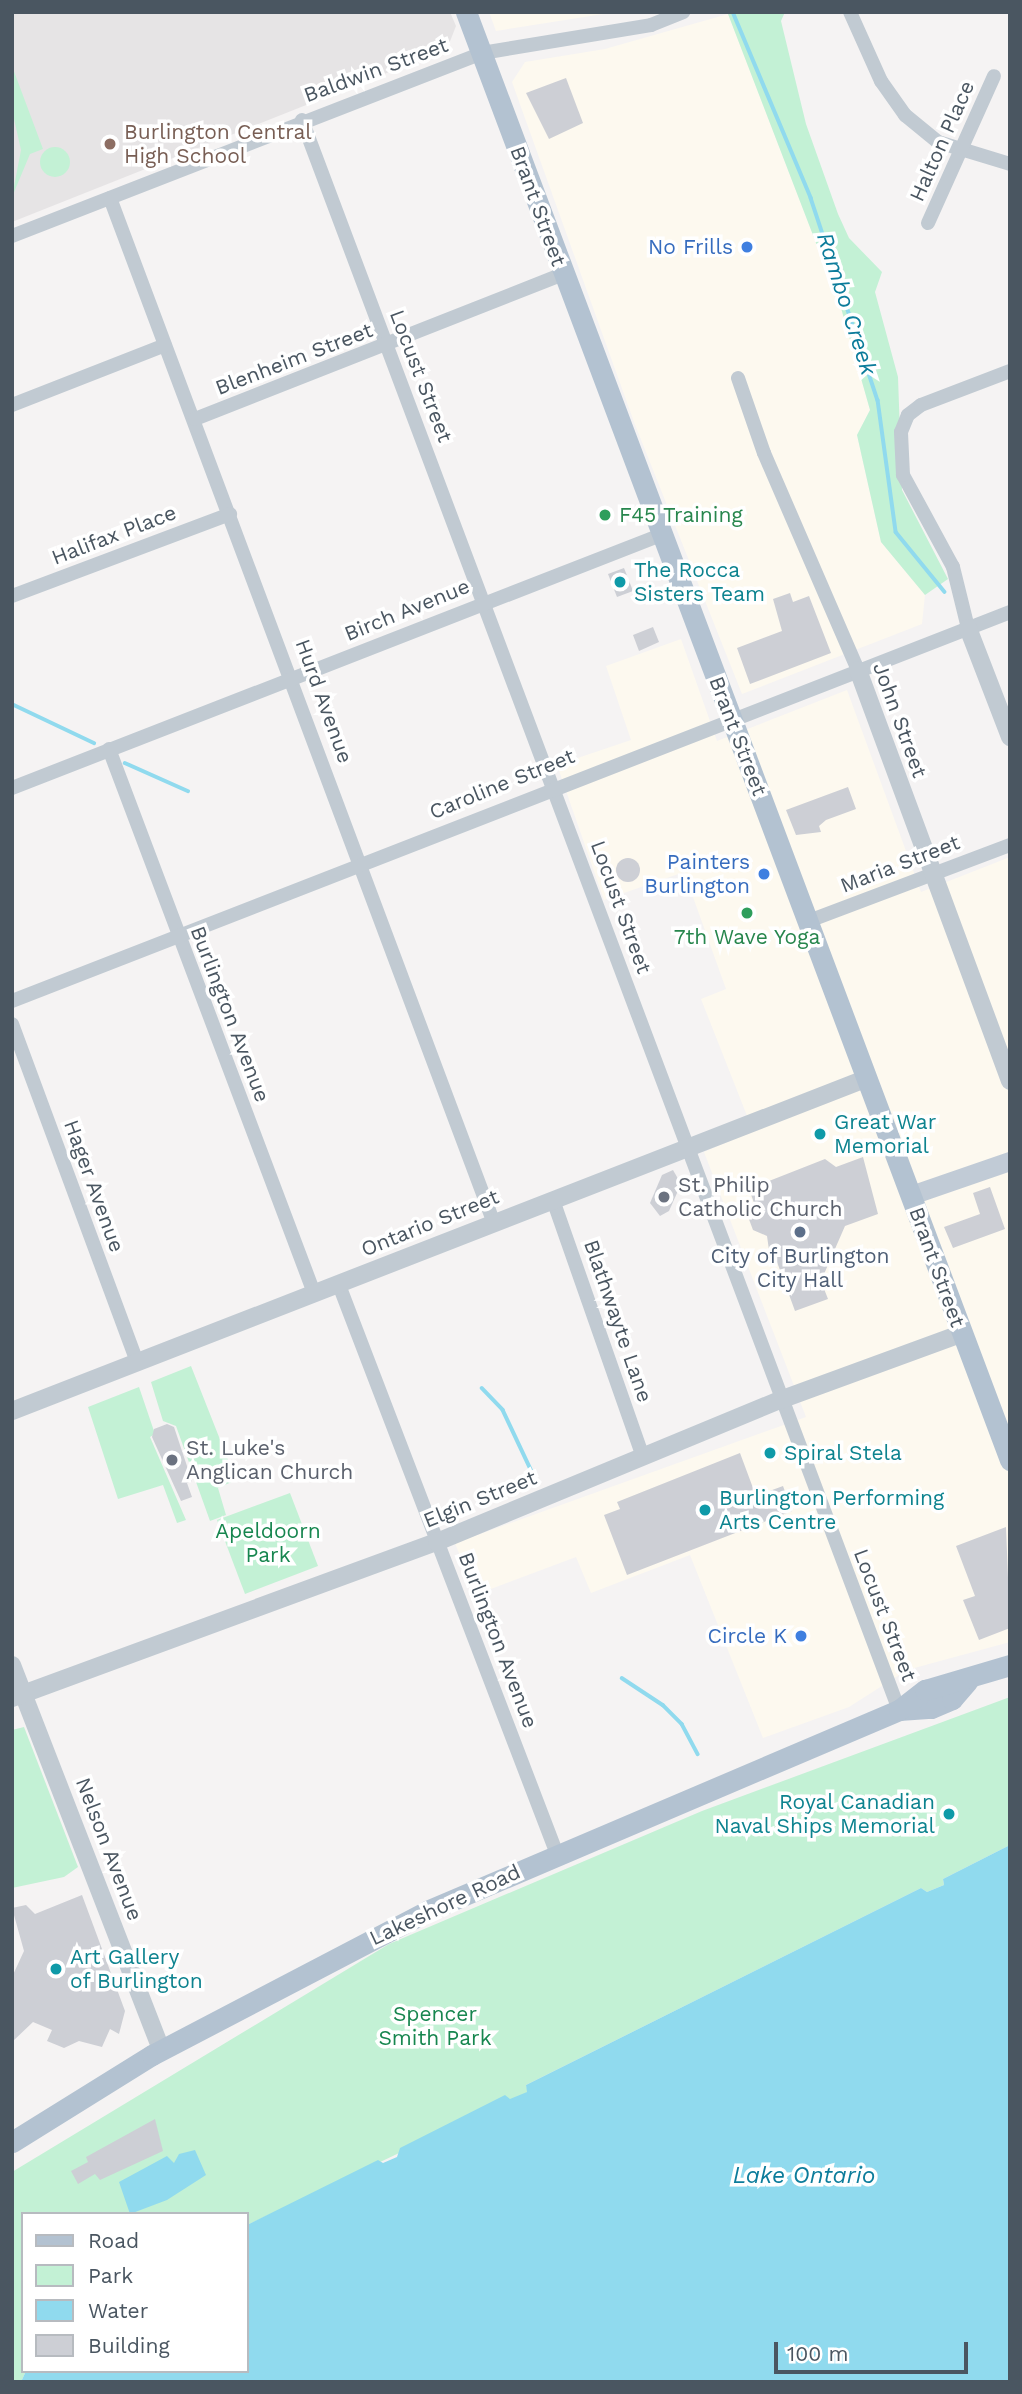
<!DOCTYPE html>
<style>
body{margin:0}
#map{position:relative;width:1022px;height:2394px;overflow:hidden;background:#f5f3f3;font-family:"Work Sans",sans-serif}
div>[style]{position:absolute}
.commercial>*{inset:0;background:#fdf9ef}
.education>*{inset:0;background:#e6e4e5}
.green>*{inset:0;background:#c3f1d5}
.round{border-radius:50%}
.water>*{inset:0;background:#90daee}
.stream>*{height:3.5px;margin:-1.75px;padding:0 1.75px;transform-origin:1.75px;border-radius:1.75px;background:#90daee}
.building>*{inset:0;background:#cdcfd5}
.minor>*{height:14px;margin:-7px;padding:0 7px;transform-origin:7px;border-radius:7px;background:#c1cad2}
.tertiary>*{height:18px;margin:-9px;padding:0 9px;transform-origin:9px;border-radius:9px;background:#c1cad2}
.secondary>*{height:19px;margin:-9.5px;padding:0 9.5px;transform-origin:9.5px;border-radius:9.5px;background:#c1cbd6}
.primary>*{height:21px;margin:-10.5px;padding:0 10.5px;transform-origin:10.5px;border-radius:10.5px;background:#b3c2d1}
.dots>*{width:19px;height:19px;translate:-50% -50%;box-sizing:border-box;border:4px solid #fff;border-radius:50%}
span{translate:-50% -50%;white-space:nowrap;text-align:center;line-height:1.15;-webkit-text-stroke:7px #fff;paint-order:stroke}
.street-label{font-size:21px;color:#4a5661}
.education-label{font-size:21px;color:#785e54}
.left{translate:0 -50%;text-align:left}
.shop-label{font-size:21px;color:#366cbe}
.right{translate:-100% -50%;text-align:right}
.leisure-label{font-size:21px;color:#27864d}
.culture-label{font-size:21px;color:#0d838f}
.worship-label{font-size:21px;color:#5b616d}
.service-label{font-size:21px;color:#4e5e75}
.park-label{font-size:21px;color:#17864f}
.water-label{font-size:23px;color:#0c7c9b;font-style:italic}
.frame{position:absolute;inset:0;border:14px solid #4a5661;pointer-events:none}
.legend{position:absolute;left:21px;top:2212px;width:228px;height:161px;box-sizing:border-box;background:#fff;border:2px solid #b7bbc0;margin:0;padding:9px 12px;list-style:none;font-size:21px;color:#4a5661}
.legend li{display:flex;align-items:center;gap:14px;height:35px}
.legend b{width:35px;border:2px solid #b7bbc0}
.scale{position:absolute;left:774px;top:2342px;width:194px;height:32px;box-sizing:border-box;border:4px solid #4a5661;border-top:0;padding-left:9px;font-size:21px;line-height:24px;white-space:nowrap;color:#4a5661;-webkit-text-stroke:5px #fff;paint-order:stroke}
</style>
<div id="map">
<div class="commercial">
<div style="clip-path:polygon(489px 12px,616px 12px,496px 31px)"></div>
<div style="clip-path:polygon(728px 14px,841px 307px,870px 410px,857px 435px,881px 542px,925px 595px,922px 624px,742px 694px,634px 422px,512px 82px,525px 62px,605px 49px)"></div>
<div style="clip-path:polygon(681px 639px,717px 741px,847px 690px,921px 892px,1010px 857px,1010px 1642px,907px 1670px,849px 1707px,763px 1738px,690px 1555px,591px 1593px,576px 1557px,475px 1595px,455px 1543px,806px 1417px,704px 1152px,753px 1131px,701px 999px,726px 989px,684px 872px,604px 900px,557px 765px,631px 740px,606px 666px)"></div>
</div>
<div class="education">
<div style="clip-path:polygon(12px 12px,450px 12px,456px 26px,447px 49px,12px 222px)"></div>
</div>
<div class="green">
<div style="clip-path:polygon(785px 12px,781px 21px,806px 124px,838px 214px,849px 238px,882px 272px,875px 292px,898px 377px,902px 490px,948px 579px,925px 595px,881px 542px,857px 435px,870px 410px,841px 308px,728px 14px)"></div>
<div style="clip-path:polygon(12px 66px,43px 149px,30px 154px,12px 197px,21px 150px,12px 110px)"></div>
<div class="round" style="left:40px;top:147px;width:30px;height:30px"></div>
<div style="clip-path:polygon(191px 1366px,236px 1480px,218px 1488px,226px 1515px,210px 1521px,176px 1426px,163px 1421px,151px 1382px)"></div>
<div style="clip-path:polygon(139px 1387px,155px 1434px,150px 1437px,186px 1520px,177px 1523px,163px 1485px,118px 1499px,88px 1407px)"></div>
<div style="clip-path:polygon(290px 1493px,318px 1566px,245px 1594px,217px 1520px)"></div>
<div style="clip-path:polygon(1010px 1697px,1010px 1845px,943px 1879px,944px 1885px,927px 1892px,921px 1888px,526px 2085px,528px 2092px,247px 2225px,247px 2214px,23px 2214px,26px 2371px,21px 2382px,12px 2382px,12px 2172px,389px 1944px,702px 1811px)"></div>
<div style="clip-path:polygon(24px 1727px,78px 1867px,64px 1877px,12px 1888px,12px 1730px)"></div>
</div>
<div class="water">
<div style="clip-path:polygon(1010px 1845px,1010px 2382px,21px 2382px,26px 2371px,247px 2371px,247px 2225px,378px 2160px,383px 2163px,397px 2157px,400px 2148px,505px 2095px,510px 2099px,527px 2092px,526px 2085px,921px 1888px,927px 1892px,944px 1885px,943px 1879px)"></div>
<div style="clip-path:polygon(195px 2150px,206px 2175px,167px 2200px,130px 2214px,119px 2182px,167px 2156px,174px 2163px,179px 2154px)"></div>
</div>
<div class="stream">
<div style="left:733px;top:12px;width:202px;rotate:67.2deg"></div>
<div style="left:811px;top:198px;width:213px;rotate:71.7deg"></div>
<div style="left:878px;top:400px;width:133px;rotate:82.2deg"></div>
<div style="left:896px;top:532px;width:77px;rotate:50.8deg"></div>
<div style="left:12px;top:704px;width:91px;rotate:25.4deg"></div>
<div style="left:125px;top:763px;width:69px;rotate:24deg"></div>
<div style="left:482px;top:1388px;width:30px;rotate:46deg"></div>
<div style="left:503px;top:1410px;width:75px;rotate:64.8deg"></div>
<div style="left:622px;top:1678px;width:49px;rotate:33.4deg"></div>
<div style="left:663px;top:1705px;width:27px;rotate:45deg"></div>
<div style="left:682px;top:1724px;width:34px;rotate:62deg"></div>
</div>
<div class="building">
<div style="clip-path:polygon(566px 78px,583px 123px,549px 139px,526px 93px)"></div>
<div style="clip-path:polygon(624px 568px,633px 591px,617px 597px,608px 574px)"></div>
<div style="clip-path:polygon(790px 593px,793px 602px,809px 596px,831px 653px,750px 684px,737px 648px,782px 631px,773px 599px)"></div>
<div style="clip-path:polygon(653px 627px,659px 642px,639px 651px,633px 635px)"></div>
<div style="clip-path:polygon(848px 787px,856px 809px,826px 820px,819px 826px,821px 832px,796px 835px,786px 810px)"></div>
<div class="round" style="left:616px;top:858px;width:24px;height:24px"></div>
<div style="clip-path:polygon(863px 1157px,878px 1214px,845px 1226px,821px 1281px,828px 1299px,795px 1311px,777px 1262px,771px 1264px,767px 1236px,753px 1230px,747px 1214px,757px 1211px,749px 1189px,825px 1159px,836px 1167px)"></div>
<div style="clip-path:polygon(673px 1170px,681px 1184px,669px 1211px,660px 1216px,650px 1203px,662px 1175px)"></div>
<div style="clip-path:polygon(990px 1187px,1005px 1229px,953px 1248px,944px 1227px,980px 1214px,973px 1193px)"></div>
<div style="clip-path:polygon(167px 1424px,174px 1427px,192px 1481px,187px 1483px,192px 1497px,181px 1501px,152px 1437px,154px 1429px)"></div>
<div style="clip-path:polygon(740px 1453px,756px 1496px,783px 1486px,792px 1511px,627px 1575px,604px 1515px,620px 1509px,617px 1502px)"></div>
<div style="clip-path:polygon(1006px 1527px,1010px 1628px,979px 1640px,963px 1600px,975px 1596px,956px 1546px)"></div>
<div style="clip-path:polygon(82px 1895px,125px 2011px,119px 2034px,110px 2029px,102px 2047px,79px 2041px,64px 2048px,47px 2041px,52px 2030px,33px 2022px,12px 2042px,12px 1977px,24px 1951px,12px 1908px,26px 1905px,35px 1914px)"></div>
<div style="clip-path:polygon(155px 2119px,163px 2151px,100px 2180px,95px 2174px,78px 2184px,71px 2171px,88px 2162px,86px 2157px)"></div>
</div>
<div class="minor">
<div style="left:850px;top:12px;width:76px;rotate:65.8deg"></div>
<div style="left:881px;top:81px;width:42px;rotate:54.8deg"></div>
<div style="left:905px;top:115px;width:43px;rotate:39.3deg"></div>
<div style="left:938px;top:142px;width:75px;rotate:17deg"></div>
<div style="left:302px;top:120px;width:1698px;rotate:69.42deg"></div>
<div style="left:110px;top:198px;width:1092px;rotate:69.47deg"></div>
<div style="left:928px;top:223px;width:161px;rotate:-65.8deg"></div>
<div style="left:12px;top:236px;width:504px;rotate:-21.27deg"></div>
<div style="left:482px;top:53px;width:171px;rotate:-9.4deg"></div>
<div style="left:651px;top:25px;width:35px;rotate:-22deg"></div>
<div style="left:738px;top:378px;width:79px;rotate:70.9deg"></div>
<div style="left:764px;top:453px;width:236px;rotate:66.6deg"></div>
<div style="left:12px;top:405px;width:164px;rotate:-21.4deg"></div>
<div style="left:195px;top:419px;width:396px;rotate:-21.5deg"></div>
<div style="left:12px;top:596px;width:233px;rotate:-20.6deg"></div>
<div style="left:968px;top:628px;width:63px;rotate:-103.8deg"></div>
<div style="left:953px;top:567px;width:105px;rotate:-118.5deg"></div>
<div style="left:903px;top:475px;width:43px;rotate:-92.7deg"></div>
<div style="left:901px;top:432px;width:18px;rotate:-68deg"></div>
<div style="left:908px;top:415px;width:16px;rotate:-38deg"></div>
<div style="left:921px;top:405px;width:95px;rotate:-20.9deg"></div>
<div style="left:109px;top:749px;width:581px;rotate:69.35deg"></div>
<div style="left:12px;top:788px;width:697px;rotate:-21.3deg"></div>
<div style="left:806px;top:922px;width:218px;rotate:-20.7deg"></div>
<div style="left:12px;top:1001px;width:1071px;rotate:-21.29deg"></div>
<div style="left:12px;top:1024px;width:360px;rotate:69.7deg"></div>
<div style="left:553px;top:1200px;width:272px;rotate:70.7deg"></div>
<div style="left:339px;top:1285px;width:609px;rotate:69.04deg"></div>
</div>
<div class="tertiary">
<div style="left:968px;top:628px;width:117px;rotate:68.9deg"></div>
<div style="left:858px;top:670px;width:438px;rotate:69.7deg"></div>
<div style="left:12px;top:1411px;width:915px;rotate:-21.27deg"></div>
<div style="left:12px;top:1665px;width:413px;rotate:68.8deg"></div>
<div style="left:12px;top:1698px;width:453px;rotate:-20.2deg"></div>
<div style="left:437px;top:1542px;width:371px;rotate:-22.5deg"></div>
<div style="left:780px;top:1400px;width:192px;rotate:-20.1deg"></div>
</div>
<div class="secondary">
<div style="left:911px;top:1195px;width:105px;rotate:-19deg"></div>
</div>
<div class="primary">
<div style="left:466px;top:12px;width:1547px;rotate:69.41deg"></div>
<div style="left:899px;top:1710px;width:32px;rotate:-4deg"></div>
<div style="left:931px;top:1708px;width:23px;rotate:-23deg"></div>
<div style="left:952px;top:1699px;width:23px;rotate:-49deg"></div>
<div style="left:12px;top:2142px;width:165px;rotate:-31.9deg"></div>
<div style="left:152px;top:2055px;width:310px;rotate:-27.6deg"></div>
<div style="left:427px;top:1911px;width:513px;rotate:-23.07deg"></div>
<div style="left:899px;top:1710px;width:33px;rotate:-38deg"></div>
<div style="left:925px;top:1690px;width:89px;rotate:-16.4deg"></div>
</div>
<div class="dots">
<div style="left:110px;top:144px;background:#8d6e63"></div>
<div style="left:747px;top:247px;background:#3f7fe0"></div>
<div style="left:605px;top:515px;background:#2e9e5b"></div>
<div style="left:620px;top:582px;background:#0f9aa8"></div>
<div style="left:764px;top:874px;background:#3f7fe0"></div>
<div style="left:747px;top:913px;background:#2e9e5b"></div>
<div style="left:820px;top:1134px;background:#0f9aa8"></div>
<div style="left:664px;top:1197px;background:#6b7280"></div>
<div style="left:800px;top:1232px;background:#5c6f8a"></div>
<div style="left:770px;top:1453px;background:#0f9aa8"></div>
<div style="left:172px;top:1460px;background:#6b7280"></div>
<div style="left:705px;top:1510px;background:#0f9aa8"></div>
<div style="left:801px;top:1636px;background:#3f7fe0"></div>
<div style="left:949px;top:1814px;background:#0f9aa8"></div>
<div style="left:56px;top:1969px;background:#0f9aa8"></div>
</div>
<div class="street-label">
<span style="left:376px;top:70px;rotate:-20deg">Baldwin Street</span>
<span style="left:942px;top:141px;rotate:-66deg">Halton Place</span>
<span style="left:538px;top:206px;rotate:70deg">Brant Street</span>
<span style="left:294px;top:359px;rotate:-21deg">Blenheim Street</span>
<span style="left:421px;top:376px;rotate:69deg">Locust Street</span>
<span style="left:114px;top:535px;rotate:-21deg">Halifax Place</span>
<span style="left:407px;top:610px;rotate:-22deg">Birch Avenue</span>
<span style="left:324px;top:701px;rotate:70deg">Hurd Avenue</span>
<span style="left:900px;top:720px;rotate:70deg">John Street</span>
<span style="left:738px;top:736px;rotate:69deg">Brant Street</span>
<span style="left:502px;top:784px;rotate:-22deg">Caroline Street</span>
<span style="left:900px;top:864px;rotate:-21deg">Maria Street</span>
<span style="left:621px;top:907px;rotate:70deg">Locust Street</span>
<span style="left:230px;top:1014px;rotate:69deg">Burlington Avenue</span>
<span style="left:94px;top:1186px;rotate:70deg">Hager Avenue</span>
<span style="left:430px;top:1223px;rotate:-22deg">Ontario Street</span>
<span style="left:937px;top:1267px;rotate:70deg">Brant Street</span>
<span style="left:618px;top:1321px;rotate:71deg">Blathwayte Lane</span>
<span style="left:480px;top:1499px;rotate:-22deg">Elgin Street</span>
<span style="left:885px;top:1615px;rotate:69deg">Locust Street</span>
<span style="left:498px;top:1640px;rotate:69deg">Burlington Avenue</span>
<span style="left:109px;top:1849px;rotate:69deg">Nelson Avenue</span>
<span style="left:445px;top:1905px;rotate:-25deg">Lakeshore Road</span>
</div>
<div class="education-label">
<span class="left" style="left:124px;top:144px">Burlington Central<br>High School</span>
</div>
<div class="shop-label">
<span class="right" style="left:733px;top:247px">No Frills</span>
<span class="right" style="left:750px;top:874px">Painters<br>Burlington</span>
<span class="right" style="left:787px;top:1636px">Circle K</span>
</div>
<div class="leisure-label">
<span class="left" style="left:619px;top:515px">F45 Training</span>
<span style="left:747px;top:937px">7th Wave Yoga</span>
</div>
<div class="culture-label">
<span class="left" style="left:634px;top:582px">The Rocca<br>Sisters Team</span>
<span class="left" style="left:834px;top:1134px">Great War<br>Memorial</span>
<span class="left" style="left:784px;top:1453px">Spiral Stela</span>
<span class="left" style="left:719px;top:1510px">Burlington Performing<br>Arts Centre</span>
<span class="right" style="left:935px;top:1814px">Royal Canadian<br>Naval Ships Memorial</span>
<span class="left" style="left:70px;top:1969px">Art Gallery<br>of Burlington</span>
</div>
<div class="worship-label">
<span class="left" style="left:678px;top:1197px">St. Philip<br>Catholic Church</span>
<span class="left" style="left:186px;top:1460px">St. Luke's<br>Anglican Church</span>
</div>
<div class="service-label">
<span style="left:800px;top:1268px">City of Burlington<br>City Hall</span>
</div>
<div class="park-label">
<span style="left:268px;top:1543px">Apeldoorn<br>Park</span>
<span style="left:435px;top:2026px">Spencer<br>Smith Park</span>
</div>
<div class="water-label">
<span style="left:846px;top:304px;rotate:72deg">Rambo Creek</span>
<span style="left:804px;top:2176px">Lake Ontario</span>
</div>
<div class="frame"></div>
<ul class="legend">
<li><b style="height:9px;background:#b3c2d1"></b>Road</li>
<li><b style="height:19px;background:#c3f1d5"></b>Park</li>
<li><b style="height:19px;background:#90daee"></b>Water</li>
<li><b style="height:19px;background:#cdcfd5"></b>Building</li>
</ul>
<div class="scale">100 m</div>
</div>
